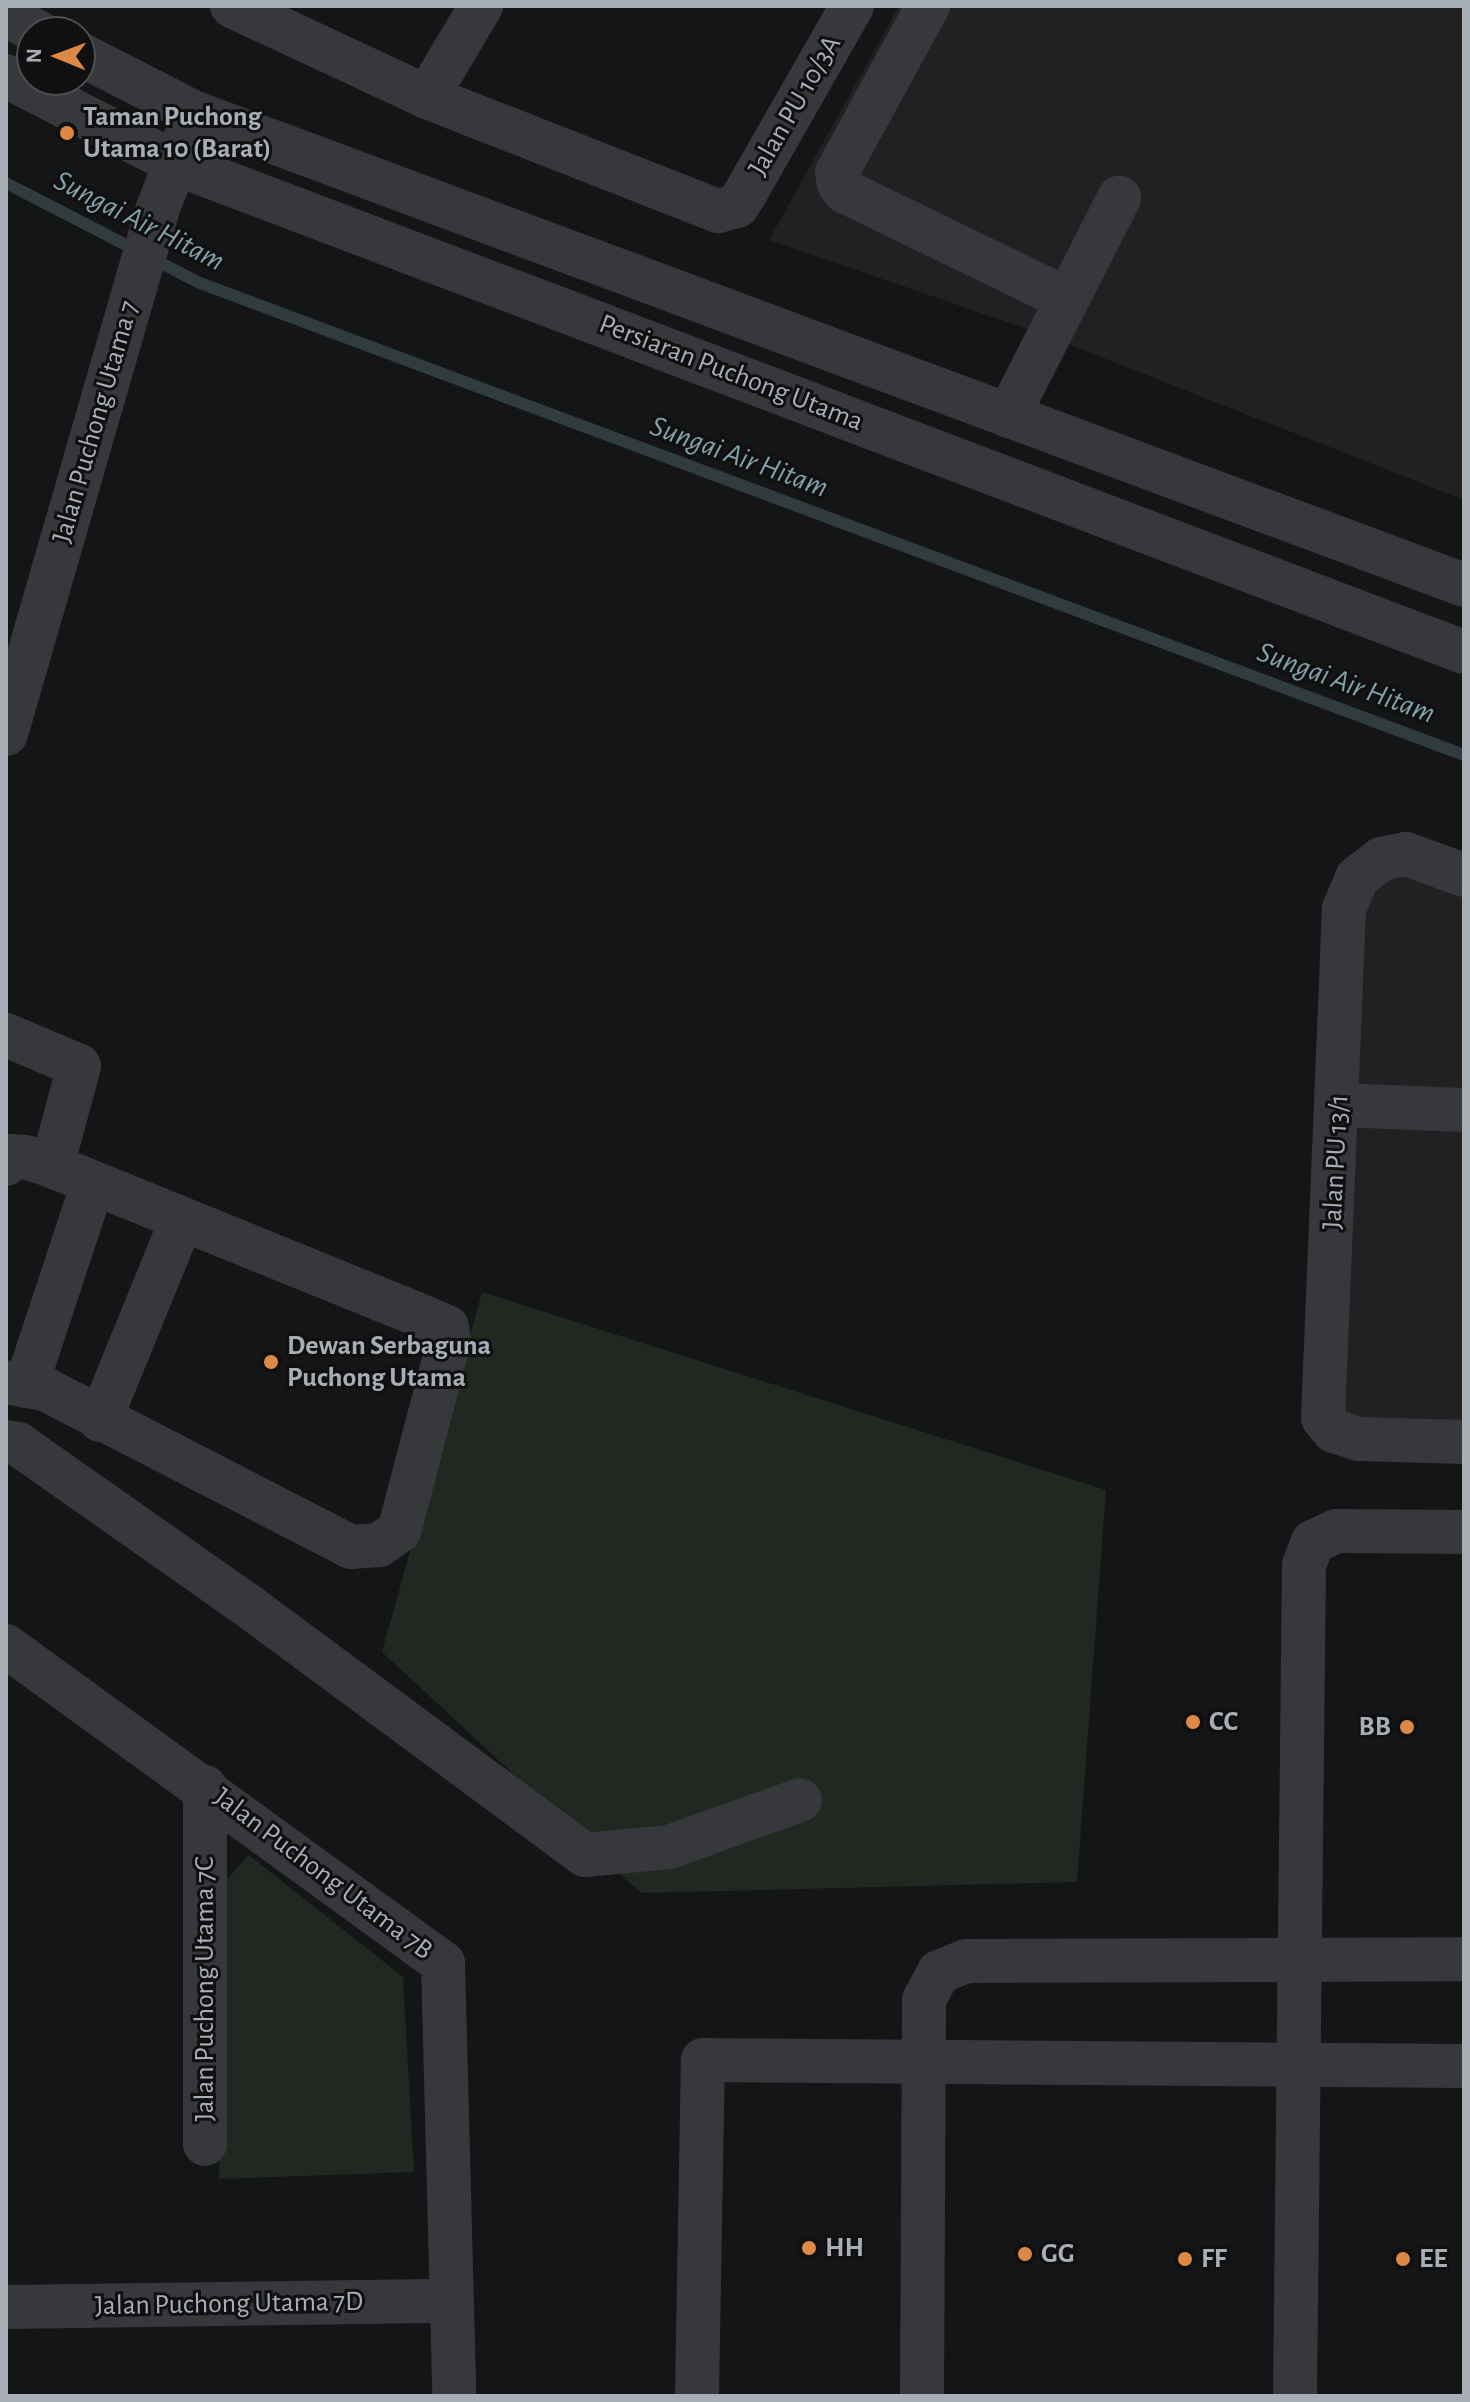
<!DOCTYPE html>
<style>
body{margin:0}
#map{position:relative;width:1470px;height:2402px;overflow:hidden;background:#141516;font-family:"Alegreya Sans",sans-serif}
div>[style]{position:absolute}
.built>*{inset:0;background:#212123}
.green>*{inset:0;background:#212821}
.stream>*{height:12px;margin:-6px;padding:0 6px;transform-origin:6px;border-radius:6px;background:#313c3f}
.minor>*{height:44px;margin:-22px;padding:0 22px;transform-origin:22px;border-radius:22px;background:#36383b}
.dots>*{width:22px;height:22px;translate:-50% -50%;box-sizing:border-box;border:4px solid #101011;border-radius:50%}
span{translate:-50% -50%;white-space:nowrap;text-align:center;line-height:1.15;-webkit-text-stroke:6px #101011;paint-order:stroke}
.street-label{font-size:28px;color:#a8aeb5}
.poi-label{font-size:28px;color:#a8aeb5;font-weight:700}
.left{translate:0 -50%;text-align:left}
.right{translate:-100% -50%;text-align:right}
.water-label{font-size:30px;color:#82a2ac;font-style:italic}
.frame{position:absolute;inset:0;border:8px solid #a8aeb5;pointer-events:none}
.north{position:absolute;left:16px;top:16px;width:80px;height:80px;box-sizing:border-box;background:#101011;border:2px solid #4d4f53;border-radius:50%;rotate:271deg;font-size:22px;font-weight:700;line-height:32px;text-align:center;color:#a8aeb5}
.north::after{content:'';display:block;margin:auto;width:28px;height:36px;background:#dd8945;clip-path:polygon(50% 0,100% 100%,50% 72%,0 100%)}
</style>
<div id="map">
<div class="built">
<div style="clip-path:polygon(899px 6px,1464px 6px,1464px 500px,1045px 335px,769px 240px)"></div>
<div style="clip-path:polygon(1392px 872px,1464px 893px,1464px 1429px,1345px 1422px,1340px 1403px,1358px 918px,1367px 889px)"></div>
</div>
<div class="green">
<div style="clip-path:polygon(482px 1292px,1106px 1490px,1077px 1882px,641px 1893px,382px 1652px)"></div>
<div style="clip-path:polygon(249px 1855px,403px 1977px,414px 2172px,219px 2179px,223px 1883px)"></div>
</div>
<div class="stream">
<div style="left:6px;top:183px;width:218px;rotate:27.3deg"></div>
<div style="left:200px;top:283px;width:1349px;rotate:20.48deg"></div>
</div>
<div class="minor">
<div style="left:232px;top:6px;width:215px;rotate:25deg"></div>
<div style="left:427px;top:97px;width:313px;rotate:21.4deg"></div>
<div style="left:718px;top:211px;width:20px;rotate:-15deg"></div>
<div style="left:737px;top:206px;width:17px;rotate:-57deg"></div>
<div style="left:746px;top:192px;width:214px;rotate:-60.3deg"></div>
<div style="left:928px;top:6px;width:189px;rotate:118.7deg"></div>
<div style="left:837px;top:172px;width:12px;rotate:81deg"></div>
<div style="left:839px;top:184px;width:9px;rotate:54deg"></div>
<div style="left:844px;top:191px;width:247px;rotate:25.9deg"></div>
<div style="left:6px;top:15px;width:36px;rotate:28deg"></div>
<div style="left:80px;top:54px;width:127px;rotate:27.2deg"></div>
<div style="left:193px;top:112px;width:1356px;rotate:20.41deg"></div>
<div style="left:6px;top:76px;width:192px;rotate:27.2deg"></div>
<div style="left:177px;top:164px;width:1376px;rotate:20.77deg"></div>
<div style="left:427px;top:97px;width:106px;rotate:-59.3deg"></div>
<div style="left:1008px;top:416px;width:245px;rotate:-63deg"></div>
<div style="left:6px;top:734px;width:548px;rotate:-73.88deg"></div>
<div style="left:158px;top:208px;width:77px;rotate:-68.7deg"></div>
<div style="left:1464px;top:875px;width:62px;rotate:-160.1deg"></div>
<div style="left:1406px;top:854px;width:25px;rotate:169deg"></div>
<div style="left:1381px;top:859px;width:31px;rotate:142deg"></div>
<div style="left:1357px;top:878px;width:33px;rotate:113deg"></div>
<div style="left:1344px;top:908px;width:510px;rotate:92.36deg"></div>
<div style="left:1323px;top:1418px;width:17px;rotate:50deg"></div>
<div style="left:1334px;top:1431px;width:25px;rotate:18deg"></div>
<div style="left:1358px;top:1439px;width:106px;rotate:1.6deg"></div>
<div style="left:6px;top:1035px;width:79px;rotate:23deg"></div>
<div style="left:79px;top:1066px;width:104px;rotate:105.1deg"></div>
<div style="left:1339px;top:1105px;width:125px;rotate:2.3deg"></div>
<div style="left:6px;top:1164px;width:9px;rotate:-63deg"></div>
<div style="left:10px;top:1156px;width:15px;rotate:4deg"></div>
<div style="left:25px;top:1157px;width:28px;rotate:18deg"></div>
<div style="left:52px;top:1166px;width:398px;rotate:22.1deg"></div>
<div style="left:421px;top:1316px;width:28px;rotate:23deg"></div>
<div style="left:447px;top:1327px;width:14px;rotate:82deg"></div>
<div style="left:449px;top:1341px;width:196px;rotate:104.7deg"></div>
<div style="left:399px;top:1531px;width:24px;rotate:145deg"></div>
<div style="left:379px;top:1545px;width:28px;rotate:176deg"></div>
<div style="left:351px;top:1547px;width:344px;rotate:-152.7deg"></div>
<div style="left:45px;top:1389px;width:40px;rotate:-170deg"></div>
<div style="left:26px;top:1386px;width:214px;rotate:-71.7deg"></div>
<div style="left:100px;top:1420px;width:217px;rotate:-67.8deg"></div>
<div style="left:6px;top:1442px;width:12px;rotate:9deg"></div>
<div style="left:18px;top:1444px;width:275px;rotate:35.1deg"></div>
<div style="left:243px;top:1602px;width:425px;rotate:36.5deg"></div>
<div style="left:585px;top:1855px;width:84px;rotate:-5.4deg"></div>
<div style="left:669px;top:1847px;width:139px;rotate:-19.7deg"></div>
<div style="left:6px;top:1646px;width:540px;rotate:35.96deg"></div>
<div style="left:443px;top:1963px;width:433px;rotate:88.5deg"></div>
<div style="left:205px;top:1787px;width:357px;rotate:90deg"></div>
<div style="left:6px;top:2307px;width:445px;rotate:-0.8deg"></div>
<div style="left:697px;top:2396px;width:336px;rotate:-89deg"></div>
<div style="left:703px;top:2060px;width:761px;rotate:0.45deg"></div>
<div style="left:922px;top:2396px;width:396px;rotate:-89.7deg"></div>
<div style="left:924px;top:2000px;width:32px;rotate:-62deg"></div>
<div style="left:939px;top:1972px;width:29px;rotate:-22deg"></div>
<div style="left:966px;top:1961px;width:498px;rotate:-0.2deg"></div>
<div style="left:1295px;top:2396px;width:831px;rotate:-89.38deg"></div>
<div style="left:1304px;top:1565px;width:25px;rotate:-69deg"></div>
<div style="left:1313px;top:1542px;width:26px;rotate:-25deg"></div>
<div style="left:1337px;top:1531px;width:127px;rotate:0.5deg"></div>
</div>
<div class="dots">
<div style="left:67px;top:133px;background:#dd8945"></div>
<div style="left:271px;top:1362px;background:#dd8945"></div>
<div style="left:1193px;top:1722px;background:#dd8945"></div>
<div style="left:1407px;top:1727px;background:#dd8945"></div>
<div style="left:809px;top:2248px;background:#dd8945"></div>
<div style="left:1025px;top:2254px;background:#dd8945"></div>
<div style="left:1185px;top:2259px;background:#dd8945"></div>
<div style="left:1403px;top:2259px;background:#dd8945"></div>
</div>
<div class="street-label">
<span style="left:795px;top:106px;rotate:-60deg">Jalan PU 10/3A</span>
<span style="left:731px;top:373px;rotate:21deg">Persiaran Puchong Utama</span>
<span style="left:96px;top:422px;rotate:-74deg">Jalan Puchong Utama 7</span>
<span style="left:1336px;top:1162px;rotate:-87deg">Jalan PU 13/1</span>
<span style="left:323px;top:1874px;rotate:37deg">Jalan Puchong Utama 7B</span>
<span style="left:205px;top:1989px;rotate:-90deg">Jalan Puchong Utama 7C</span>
<span style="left:229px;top:2304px;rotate:-1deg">Jalan Puchong Utama 7D</span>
</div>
<div class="poi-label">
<span class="left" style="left:83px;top:133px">Taman Puchong<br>Utama 10 (Barat)</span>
<span class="left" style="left:287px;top:1362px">Dewan Serbaguna<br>Puchong Utama</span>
<span class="left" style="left:1209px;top:1722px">CC</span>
<span class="right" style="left:1391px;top:1727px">BB</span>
<span class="left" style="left:825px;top:2248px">HH</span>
<span class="left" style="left:1041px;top:2254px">GG</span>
<span class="left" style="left:1201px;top:2259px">FF</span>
<span class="left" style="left:1419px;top:2259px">EE</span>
</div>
<div class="water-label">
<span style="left:139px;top:221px;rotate:27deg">Sungai Air Hitam</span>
<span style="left:739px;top:457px;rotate:20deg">Sungai Air Hitam</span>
<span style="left:1346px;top:683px;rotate:20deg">Sungai Air Hitam</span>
</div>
<div class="frame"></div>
<div class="north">N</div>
</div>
